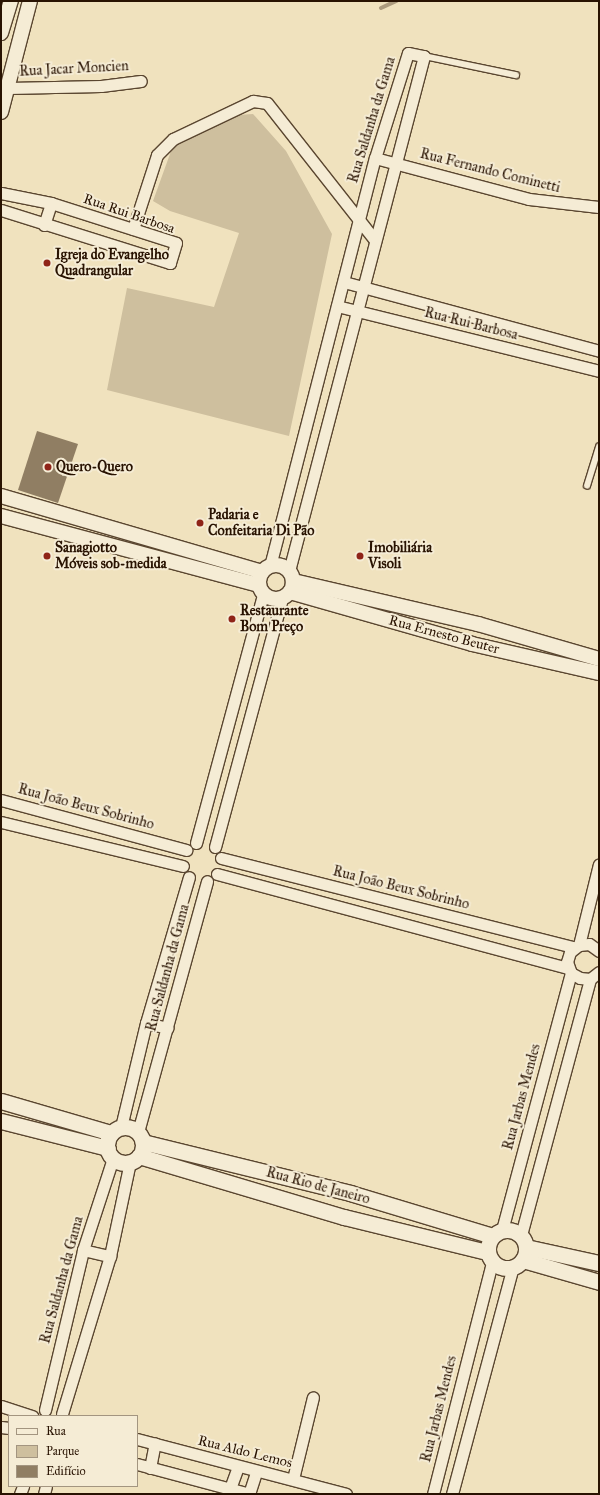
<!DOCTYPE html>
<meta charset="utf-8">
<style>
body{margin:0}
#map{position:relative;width:600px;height:1495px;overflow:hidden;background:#f0e2be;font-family:"IM FELL Great Primer",serif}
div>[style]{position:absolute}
.green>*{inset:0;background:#cebf9e}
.stream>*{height:4px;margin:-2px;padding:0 2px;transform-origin:2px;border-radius:2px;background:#ac9b7e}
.building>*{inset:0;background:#907e63}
.roads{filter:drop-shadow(1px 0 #5a4630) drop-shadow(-1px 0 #5a4630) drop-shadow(0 1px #5a4630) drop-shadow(0 -1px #5a4630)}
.service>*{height:5.5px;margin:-2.75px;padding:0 2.75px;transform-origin:2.75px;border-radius:2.75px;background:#f5ecd5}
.minor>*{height:11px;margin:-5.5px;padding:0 5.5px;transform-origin:5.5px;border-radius:5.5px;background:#f5ecd5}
.tertiary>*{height:14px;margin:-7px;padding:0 7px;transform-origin:7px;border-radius:7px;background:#f5ecd5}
.tertiary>.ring{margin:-7px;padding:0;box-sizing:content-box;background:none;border:14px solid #f5ecd5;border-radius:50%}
.secondary>*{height:15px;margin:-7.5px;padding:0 7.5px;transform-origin:7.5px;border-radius:7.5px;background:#f5ecd5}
.secondary>.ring{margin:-7.5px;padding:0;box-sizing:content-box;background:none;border:15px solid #f5ecd5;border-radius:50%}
.dots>*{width:11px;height:11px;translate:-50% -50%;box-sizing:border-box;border:2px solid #f5ecd5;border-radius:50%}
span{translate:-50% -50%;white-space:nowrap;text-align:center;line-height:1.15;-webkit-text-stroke:4px #f5ecd5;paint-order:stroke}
.street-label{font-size:14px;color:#281201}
.poi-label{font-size:14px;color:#281201;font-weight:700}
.left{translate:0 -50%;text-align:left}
.frame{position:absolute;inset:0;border:2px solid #281201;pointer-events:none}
.legend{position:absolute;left:8px;top:1415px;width:130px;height:72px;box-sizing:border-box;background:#f5ecd5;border:1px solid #a39580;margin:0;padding:5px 7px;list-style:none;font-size:12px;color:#281201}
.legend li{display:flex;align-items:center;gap:8px;height:20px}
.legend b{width:20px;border:1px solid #a39580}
</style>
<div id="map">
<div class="green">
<div style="clip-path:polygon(253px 114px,286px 151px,332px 234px,289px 436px,107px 390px,127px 288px,214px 307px,239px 233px,170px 211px,153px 201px,175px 140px,223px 116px)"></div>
</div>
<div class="stream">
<div style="left:381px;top:8px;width:17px;rotate:-25deg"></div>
</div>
<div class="building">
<div style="clip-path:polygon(37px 431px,78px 444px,58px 503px,18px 490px)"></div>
</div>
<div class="roads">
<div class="service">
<div style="left:424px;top:56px;width:94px;rotate:11.7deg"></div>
<div style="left:587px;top:486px;width:41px;rotate:-72.9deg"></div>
</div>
<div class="minor">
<div style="left:8px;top:88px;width:93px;rotate:-1.2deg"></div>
<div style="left:101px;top:86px;width:40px;rotate:-7.1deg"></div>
<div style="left:375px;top:158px;width:159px;rotate:14.9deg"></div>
<div style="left:529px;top:199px;width:70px;rotate:6.5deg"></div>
<div style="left:1px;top:193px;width:51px;rotate:11.3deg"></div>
<div style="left:51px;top:203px;width:131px;rotate:17.7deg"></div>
<div style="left:176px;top:243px;width:21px;rotate:107deg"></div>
<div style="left:170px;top:263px;width:177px;rotate:-162.6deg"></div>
<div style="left:44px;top:225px;width:23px;rotate:-72deg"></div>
<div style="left:133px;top:229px;width:78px;rotate:-72deg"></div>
<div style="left:157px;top:155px;width:23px;rotate:-45deg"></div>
<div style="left:173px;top:139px;width:89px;rotate:-25.4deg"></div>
<div style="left:253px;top:101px;width:14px;rotate:8deg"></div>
<div style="left:267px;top:103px;width:174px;rotate:51.8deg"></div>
<div style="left:344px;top:282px;width:264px;rotate:15.1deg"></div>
<div style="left:337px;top:306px;width:270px;rotate:13.9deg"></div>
<div style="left:270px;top:566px;width:421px;rotate:-75.6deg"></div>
<div style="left:375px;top:158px;width:110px;rotate:-72.6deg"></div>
<div style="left:408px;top:53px;width:16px;rotate:11deg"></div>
<div style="left:424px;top:56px;width:532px;rotate:104.69deg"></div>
<div style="left:1px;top:800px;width:192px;rotate:15.1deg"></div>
<div style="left:1px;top:822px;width:187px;rotate:13.6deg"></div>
<div style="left:196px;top:843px;width:258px;rotate:-74.9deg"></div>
<div style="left:215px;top:847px;width:257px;rotate:-74.9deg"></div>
<div style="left:221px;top:858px;width:364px;rotate:14.2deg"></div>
<div style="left:217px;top:874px;width:363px;rotate:15deg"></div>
<div style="left:579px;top:945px;width:83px;rotate:-76.1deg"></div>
<div style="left:599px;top:951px;width:12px;rotate:-145deg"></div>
<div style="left:589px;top:944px;width:10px;rotate:174deg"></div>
<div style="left:579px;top:945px;width:11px;rotate:142deg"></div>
<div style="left:570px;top:952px;width:10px;rotate:107deg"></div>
<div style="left:567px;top:962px;width:12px;rotate:70deg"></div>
<div style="left:571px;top:973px;width:10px;rotate:29deg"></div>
<div style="left:580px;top:978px;width:10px;rotate:6deg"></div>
<div style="left:590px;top:979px;width:11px;rotate:-38deg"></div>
<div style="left:146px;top:1023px;width:22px;rotate:13deg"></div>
<div style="left:121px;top:1127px;width:107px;rotate:-76.5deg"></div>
<div style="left:146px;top:1023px;width:152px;rotate:-73.6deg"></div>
<div style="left:138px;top:1132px;width:260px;rotate:-74.6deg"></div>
<div style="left:502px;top:1230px;width:266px;rotate:-75deg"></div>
<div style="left:521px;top:1235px;width:265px;rotate:-74.9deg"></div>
<div style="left:83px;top:1250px;width:28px;rotate:13deg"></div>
<div style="left:1px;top:1406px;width:33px;rotate:18deg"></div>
<div style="left:45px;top:1410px;width:164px;rotate:-76.6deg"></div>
<div style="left:83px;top:1250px;width:97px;rotate:-71.9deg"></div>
<div style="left:62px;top:1414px;width:165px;rotate:-73.1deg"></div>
<div style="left:110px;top:1256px;width:96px;rotate:-78deg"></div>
<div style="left:1px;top:1427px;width:8px;rotate:7deg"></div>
<div style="left:137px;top:1439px;width:216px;rotate:14.7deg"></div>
<div style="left:137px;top:1464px;width:117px;rotate:14.9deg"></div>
<div style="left:150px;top:1468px;width:25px;rotate:-79deg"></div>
<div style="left:293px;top:1479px;width:84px;rotate:-76.3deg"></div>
<div style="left:20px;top:1494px;width:9px;rotate:-69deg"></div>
<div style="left:44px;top:1494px;width:8px;rotate:-76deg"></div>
<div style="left:228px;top:1494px;width:29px;rotate:-70deg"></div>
<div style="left:249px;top:1494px;width:23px;rotate:-72deg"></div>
<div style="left:433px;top:1494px;width:239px;rotate:-75.7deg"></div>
<div style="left:452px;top:1494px;width:235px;rotate:-75deg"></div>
</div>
<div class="tertiary">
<div style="left:1px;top:33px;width:34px;rotate:-73deg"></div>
<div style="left:1px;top:112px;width:115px;rotate:-75.4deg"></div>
<div style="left:1px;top:496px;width:272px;rotate:16.2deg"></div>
<div style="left:1px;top:516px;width:266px;rotate:15deg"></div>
<div class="ring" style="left:259px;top:565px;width:20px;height:20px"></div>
<div style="left:293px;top:581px;width:190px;rotate:13.1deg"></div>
<div style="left:478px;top:624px;width:126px;rotate:16.1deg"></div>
<div style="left:290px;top:592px;width:189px;rotate:15.9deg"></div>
<div style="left:472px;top:644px;width:130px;rotate:12.9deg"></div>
</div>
<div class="secondary">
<div style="left:1px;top:1101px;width:115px;rotate:16.2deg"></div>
<div style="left:1px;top:1121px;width:110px;rotate:14.2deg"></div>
<div class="ring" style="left:107px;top:1127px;width:21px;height:21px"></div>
<div style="left:143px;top:1142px;width:213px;rotate:13.8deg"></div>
<div style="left:350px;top:1193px;width:148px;rotate:16.8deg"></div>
<div style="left:139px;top:1156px;width:214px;rotate:16.6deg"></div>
<div style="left:344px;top:1217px;width:147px;rotate:13.8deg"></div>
<div class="ring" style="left:488px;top:1230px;width:23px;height:23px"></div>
<div style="left:526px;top:1247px;width:75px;rotate:12.4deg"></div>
<div style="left:523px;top:1260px;width:79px;rotate:16.1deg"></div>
</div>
</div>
<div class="dots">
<div style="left:47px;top:263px;background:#8f2418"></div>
<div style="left:48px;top:467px;background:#8f2418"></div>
<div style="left:200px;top:523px;background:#8f2418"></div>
<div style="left:47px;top:556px;background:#8f2418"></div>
<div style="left:360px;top:556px;background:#8f2418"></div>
<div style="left:232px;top:619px;background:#8f2418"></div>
</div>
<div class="street-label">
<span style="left:74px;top:69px;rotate:-3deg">Rua Jacar Moncien</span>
<span style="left:372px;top:120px;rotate:-73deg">Rua Saldanha da Gama</span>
<span style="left:490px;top:171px;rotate:14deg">Rua Fernando Cominetti</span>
<span style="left:129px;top:214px;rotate:19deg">Rua Rui Barbosa</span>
<span style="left:471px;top:324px;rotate:14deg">Rua Rui Barbosa</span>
<span style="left:444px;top:635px;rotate:15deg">Rua Ernesto Beuter</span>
<span style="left:86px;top:807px;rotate:15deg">Rua João Beux Sobrinho</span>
<span style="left:401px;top:888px;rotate:14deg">Rua João Beux Sobrinho</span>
<span style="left:168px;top:968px;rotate:-75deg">Rua Saldanha da Gama</span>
<span style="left:522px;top:1097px;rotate:-75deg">Rua Jarbas Mendes</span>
<span style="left:318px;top:1186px;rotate:15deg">Rua Rio de Janeiro</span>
<span style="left:62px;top:1280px;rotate:-75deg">Rua Saldanha da Gama</span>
<span style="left:439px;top:1409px;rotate:-76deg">Rua Jarbas Mendes</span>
<span style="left:245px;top:1452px;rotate:14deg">Rua Aldo Lemos</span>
</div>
<div class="poi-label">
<span class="left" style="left:55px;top:263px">Igreja do Evangelho<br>Quadrangular</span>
<span class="left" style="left:56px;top:467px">Quero-Quero</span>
<span class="left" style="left:208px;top:523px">Padaria e<br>Confeitaria Di Pão</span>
<span class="left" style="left:55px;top:556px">Sanagiotto<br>Móveis sob-medida</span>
<span class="left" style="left:368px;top:556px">Imobiliária<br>Visoli</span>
<span class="left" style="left:240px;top:619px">Restaurante<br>Bom Preço</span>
</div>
<div class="frame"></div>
<ul class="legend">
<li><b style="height:5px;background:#f5ecd5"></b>Rua</li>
<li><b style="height:11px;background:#cebf9e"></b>Parque</li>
<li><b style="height:11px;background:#907e63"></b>Edifício</li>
</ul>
</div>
